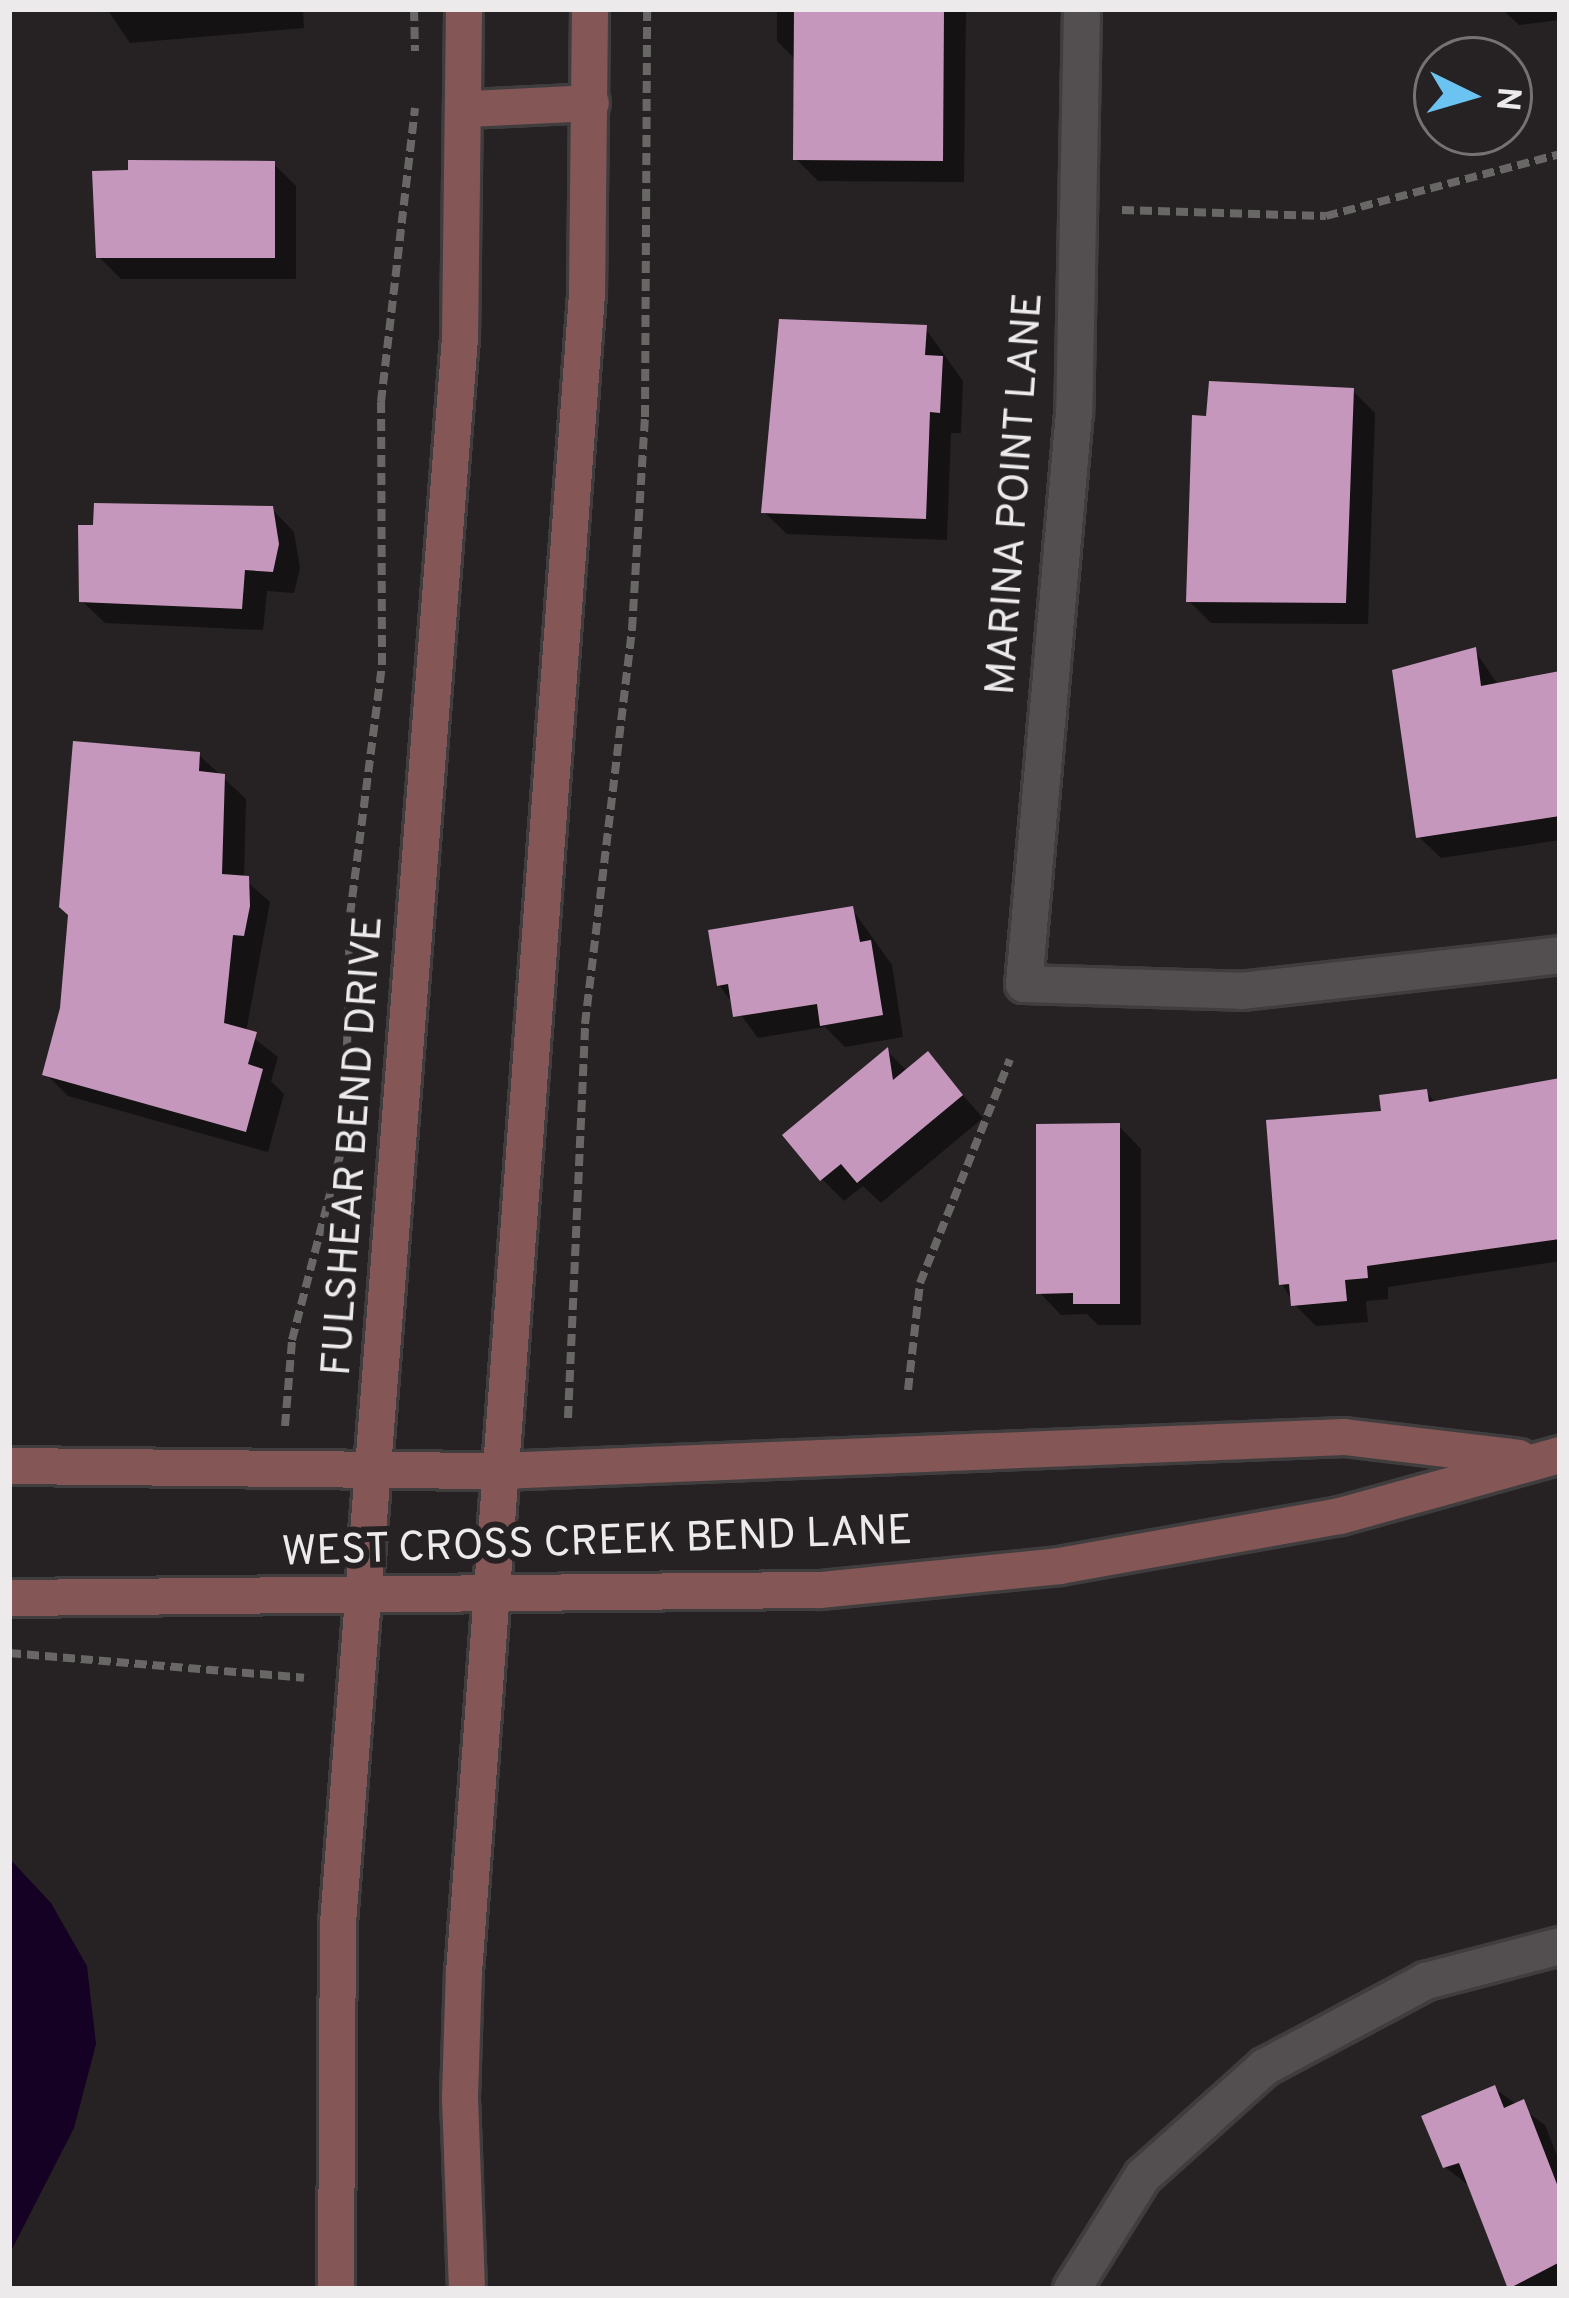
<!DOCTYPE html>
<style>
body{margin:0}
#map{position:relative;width:1569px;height:2298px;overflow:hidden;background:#262223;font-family:Overpass,sans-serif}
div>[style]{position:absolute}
.water>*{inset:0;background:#150123}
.shadow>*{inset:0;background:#0007}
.building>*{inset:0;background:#c697bc}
.path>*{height:8px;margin-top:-4px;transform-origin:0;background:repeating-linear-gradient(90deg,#696666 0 12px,transparent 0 18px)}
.roads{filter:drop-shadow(3px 0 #403d3e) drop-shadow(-3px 0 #403d3e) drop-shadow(0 3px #403d3e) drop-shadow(0 -3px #403d3e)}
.street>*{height:36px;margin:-18px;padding:0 18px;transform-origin:18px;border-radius:18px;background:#534f50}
.secondary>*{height:36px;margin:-18px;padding:0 18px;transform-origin:18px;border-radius:18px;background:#845756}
span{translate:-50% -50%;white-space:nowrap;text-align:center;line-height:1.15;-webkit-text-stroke:12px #262223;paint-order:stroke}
.street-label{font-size:42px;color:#eceaea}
.frame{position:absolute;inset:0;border:12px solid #eceaea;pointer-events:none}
.north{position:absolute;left:1413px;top:36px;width:120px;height:120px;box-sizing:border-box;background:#262223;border:3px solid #757273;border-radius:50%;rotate:95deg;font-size:33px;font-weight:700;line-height:48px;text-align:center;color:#eceaea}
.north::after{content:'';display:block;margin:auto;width:42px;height:54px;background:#6ac3f1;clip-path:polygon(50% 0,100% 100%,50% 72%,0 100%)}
</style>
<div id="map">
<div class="water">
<div style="clip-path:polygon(9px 1858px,51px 1903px,87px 1966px,96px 2044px,74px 2128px,9px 2255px)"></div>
</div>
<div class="shadow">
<div style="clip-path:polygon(107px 9px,303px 9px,304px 28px,130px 43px)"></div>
<div style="clip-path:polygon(777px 9px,966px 9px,964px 182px,818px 181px,796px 159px,797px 61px,777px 41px)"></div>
<div style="clip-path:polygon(1502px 9px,1560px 9px,1560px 20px,1519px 25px)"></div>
<div style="clip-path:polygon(274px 164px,296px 186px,296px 279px,121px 279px,99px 257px)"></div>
<div style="clip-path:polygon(925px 328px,963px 381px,961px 433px,951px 433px,947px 540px,787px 534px,764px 512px)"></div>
<div style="clip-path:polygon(1353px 391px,1375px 413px,1368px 624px,1211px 623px,1189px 601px)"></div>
<div style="clip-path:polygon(272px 509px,294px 532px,300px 568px,294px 593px,267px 591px,263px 630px,105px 623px,82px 601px)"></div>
<div style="clip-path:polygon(1475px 651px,1499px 686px,1560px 675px,1560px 840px,1441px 858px,1418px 836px)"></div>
<div style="clip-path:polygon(199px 755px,246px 799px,244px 879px,270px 902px,246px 1032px,278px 1057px,271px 1081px,284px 1094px,268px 1152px,68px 1096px,46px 1074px)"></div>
<div style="clip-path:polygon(852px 909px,892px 965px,903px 1037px,845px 1047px,825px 1027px,758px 1038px,719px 985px)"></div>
<div style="clip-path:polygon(887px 1051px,908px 1072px,928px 1056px,983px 1118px,881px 1203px,863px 1186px,844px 1201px,822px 1179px)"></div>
<div style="clip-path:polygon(1560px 1081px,1560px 1261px,1388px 1287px,1388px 1299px,1366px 1301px,1368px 1322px,1316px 1326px,1294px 1304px,1282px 1284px,1385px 1113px,1426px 1092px,1437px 1104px)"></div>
<div style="clip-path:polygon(1119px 1126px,1141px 1149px,1141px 1325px,1098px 1325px,1087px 1314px,1061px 1315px,1039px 1292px)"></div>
<div style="clip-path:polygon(1494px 2088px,1545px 2125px,1560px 2163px,1560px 2289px,1517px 2289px,1508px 2280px,1472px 2188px,1445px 2167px)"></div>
</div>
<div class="building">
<div style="clip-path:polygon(794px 9px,944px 9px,943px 161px,793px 160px)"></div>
<div style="clip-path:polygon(128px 160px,275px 161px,275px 258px,96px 258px,92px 171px,128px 170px)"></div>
<div style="clip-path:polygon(779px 319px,927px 325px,925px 355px,943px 356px,940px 413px,930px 412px,926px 519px,761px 513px)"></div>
<div style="clip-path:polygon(1209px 381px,1354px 388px,1346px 603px,1186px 602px,1192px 415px,1206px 416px)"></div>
<div style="clip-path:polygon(94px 503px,273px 506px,279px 544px,273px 572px,245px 570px,242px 609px,79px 602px,78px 525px,93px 525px)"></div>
<div style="clip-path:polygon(1476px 647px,1481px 686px,1560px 671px,1560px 816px,1416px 838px,1392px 670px)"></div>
<div style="clip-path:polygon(73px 741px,200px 752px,199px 771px,225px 774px,222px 874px,249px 876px,250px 906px,244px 936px,233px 935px,224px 1023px,257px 1032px,248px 1064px,263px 1069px,246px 1132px,42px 1075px,60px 1008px,68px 915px,59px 907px)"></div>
<div style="clip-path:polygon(853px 906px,860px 942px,871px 940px,883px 1015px,820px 1026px,817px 1004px,733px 1017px,728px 984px,717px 986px,708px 930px)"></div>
<div style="clip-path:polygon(888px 1047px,893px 1080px,928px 1051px,963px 1095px,857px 1183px,841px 1164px,820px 1181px,782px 1135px)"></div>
<div style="clip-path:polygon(1560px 1078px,1560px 1239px,1367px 1266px,1368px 1278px,1345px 1280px,1347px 1301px,1291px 1306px,1289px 1284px,1279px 1285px,1266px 1120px,1381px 1111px,1379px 1095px,1427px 1089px,1429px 1102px)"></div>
<div style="clip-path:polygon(1120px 1123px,1120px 1304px,1073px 1304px,1073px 1293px,1036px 1294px,1036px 1124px)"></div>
<div style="clip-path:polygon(1495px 2085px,1504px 2108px,1524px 2099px,1560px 2192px,1560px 2262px,1508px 2289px,1459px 2163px,1443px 2168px,1421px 2116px)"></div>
</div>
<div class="path">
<div style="left:414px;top:9px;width:42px;rotate:88.6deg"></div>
<div style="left:1122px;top:210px;width:204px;rotate:1.7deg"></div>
<div style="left:1326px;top:216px;width:242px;rotate:-14.8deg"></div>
<div style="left:908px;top:1390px;width:108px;rotate:-83.6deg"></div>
<div style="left:920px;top:1283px;width:241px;rotate:-68.1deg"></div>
<div style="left:568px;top:1418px;width:394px;rotate:-87.5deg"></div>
<div style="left:585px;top:1024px;width:398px;rotate:-83.2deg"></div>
<div style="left:632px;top:629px;width:212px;rotate:-86.5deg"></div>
<div style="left:645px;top:417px;width:408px;rotate:-89.7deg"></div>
<div style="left:285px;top:1426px;width:86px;rotate:-85.3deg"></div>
<div style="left:292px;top:1340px;width:210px;rotate:-75.4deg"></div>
<div style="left:345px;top:1137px;width:222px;rotate:-88.7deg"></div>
<div style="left:350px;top:915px;width:252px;rotate:-82.7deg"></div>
<div style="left:382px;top:665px;width:263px;rotate:-90.2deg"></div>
<div style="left:381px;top:402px;width:296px;rotate:-83.4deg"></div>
<div style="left:9px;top:1653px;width:296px;rotate:4.8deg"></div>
</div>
<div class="roads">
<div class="street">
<div style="left:1082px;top:9px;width:404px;rotate:91.1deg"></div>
<div style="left:1074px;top:413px;width:573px;rotate:95deg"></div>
<div style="left:1024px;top:984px;width:217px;rotate:1.8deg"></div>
<div style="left:1241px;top:991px;width:321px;rotate:-6.4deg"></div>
<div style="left:1072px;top:2289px;width:133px;rotate:-57.9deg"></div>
<div style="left:1143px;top:2176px;width:164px;rotate:-41.8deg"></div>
<div style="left:1265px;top:2067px;width:183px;rotate:-28.1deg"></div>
<div style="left:1426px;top:1981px;width:138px;rotate:-14.6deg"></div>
</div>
<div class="secondary">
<div style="left:469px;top:109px;width:122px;rotate:-2.8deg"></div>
<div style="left:9px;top:1466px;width:491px;rotate:0.6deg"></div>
<div style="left:500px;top:1471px;width:845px;rotate:-2.31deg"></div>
<div style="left:1344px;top:1437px;width:176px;rotate:6.8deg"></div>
<div style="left:9px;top:1598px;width:811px;rotate:-0.57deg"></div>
<div style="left:820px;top:1590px;width:240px;rotate:-5.7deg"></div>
<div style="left:1059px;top:1566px;width:285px;rotate:-10.1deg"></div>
<div style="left:1340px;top:1516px;width:228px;rotate:-15.5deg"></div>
<div style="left:336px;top:2289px;width:366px;rotate:-89.7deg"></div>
<div style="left:338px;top:1923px;width:1589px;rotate:-85.6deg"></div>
<div style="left:460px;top:339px;width:330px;rotate:-89.3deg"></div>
<div style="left:467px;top:2289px;width:192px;rotate:-92.1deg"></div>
<div style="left:460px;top:2097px;width:124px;rotate:-88.2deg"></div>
<div style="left:464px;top:1973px;width:1683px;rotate:-85.81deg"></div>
<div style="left:587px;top:295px;width:286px;rotate:-89.4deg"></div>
</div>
</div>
<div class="street-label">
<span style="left:1017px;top:494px;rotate:-86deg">MARINA POINT LANE</span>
<span style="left:355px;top:1146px;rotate:-86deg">FULSHEAR BEND DRIVE</span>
<span style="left:597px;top:1544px;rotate:-2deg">WEST CROSS CREEK BEND LANE</span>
</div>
<div class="frame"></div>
<div class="north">N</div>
</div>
